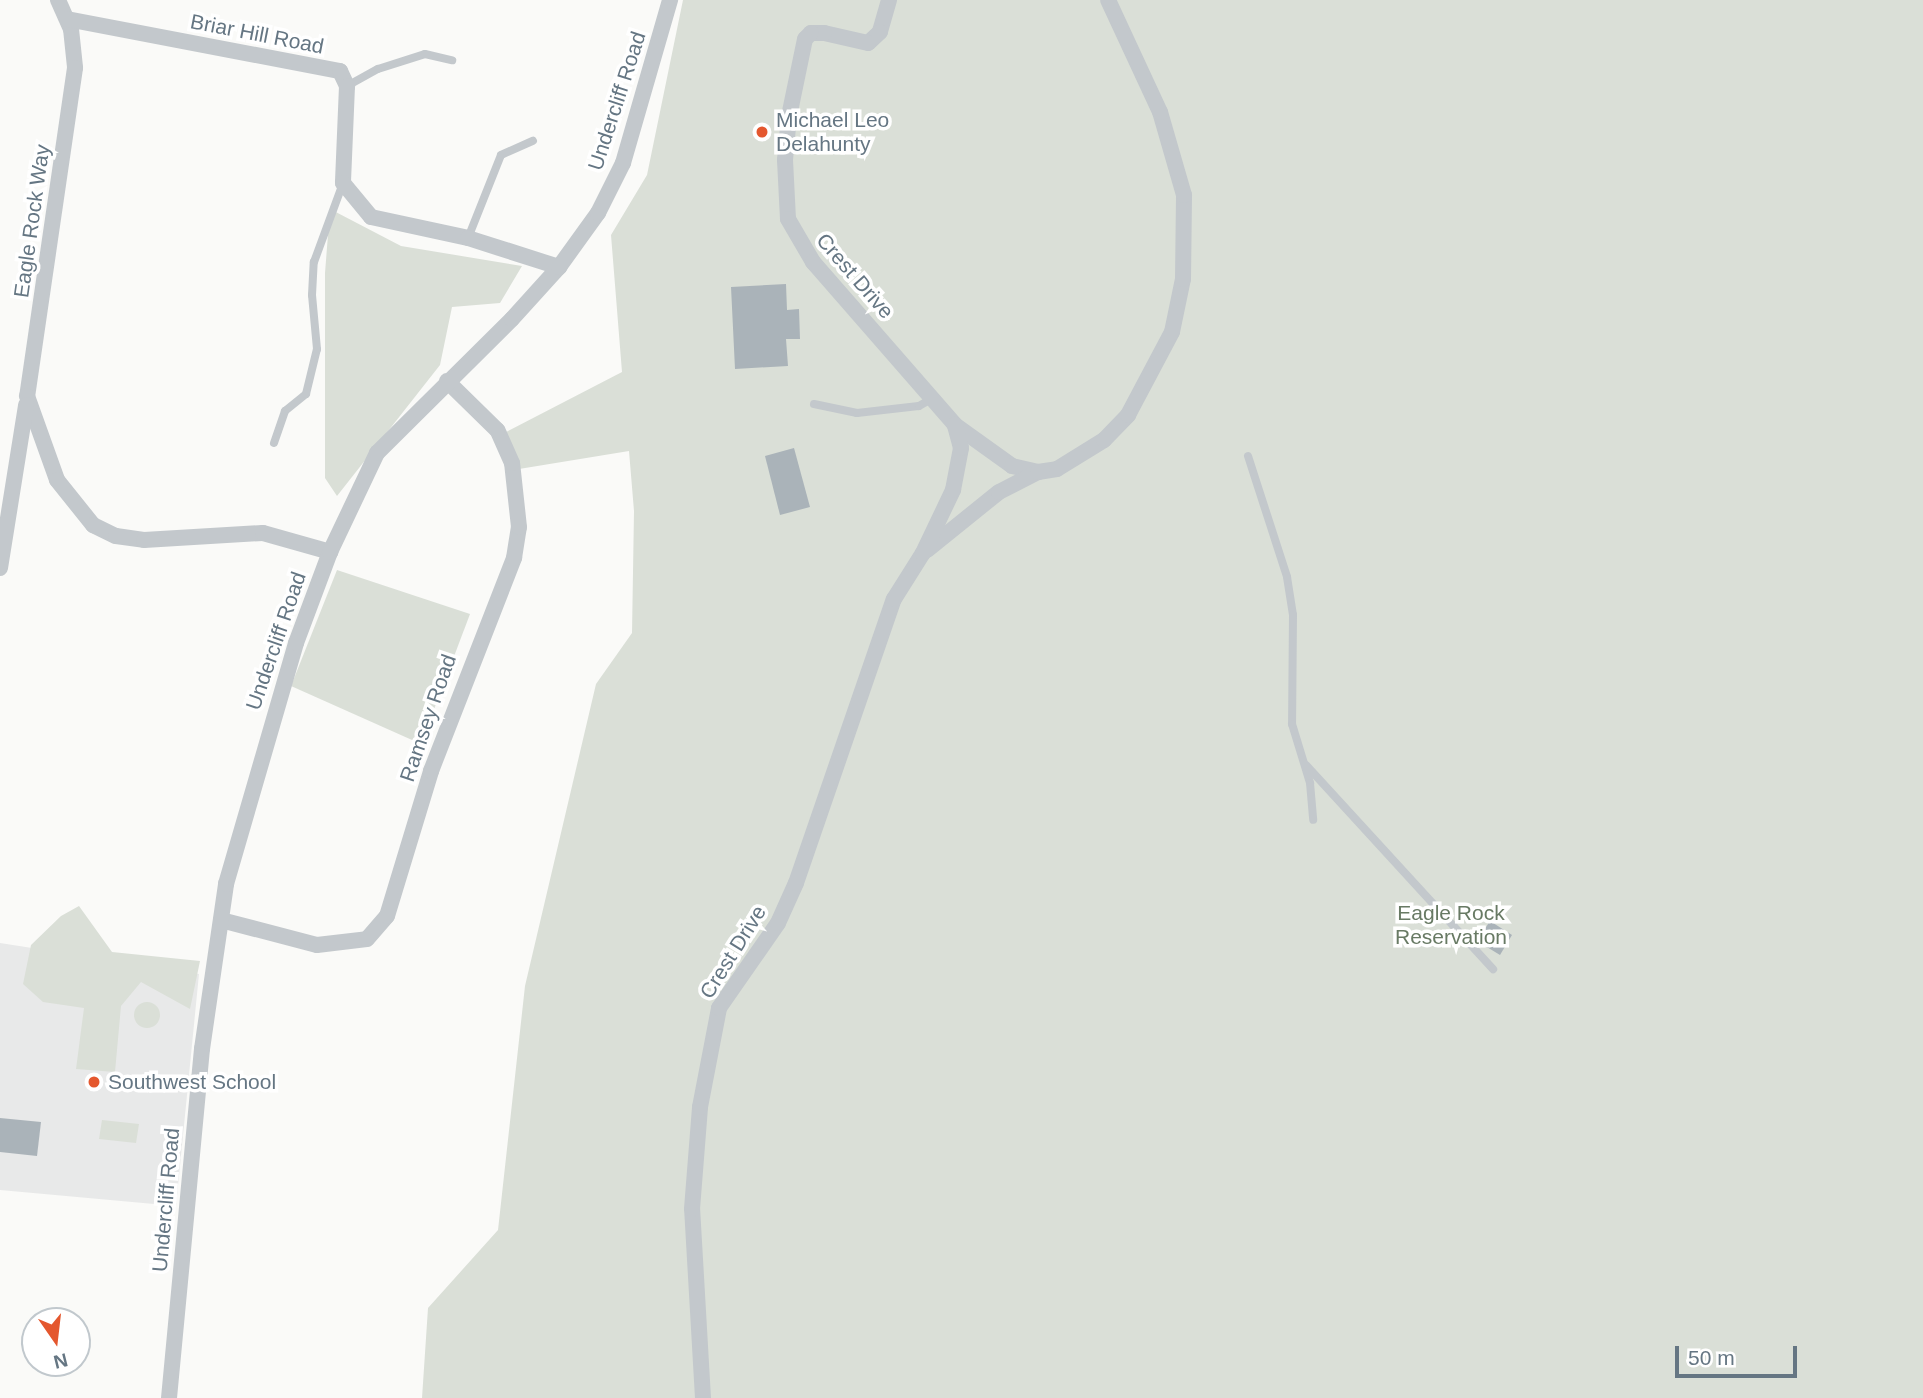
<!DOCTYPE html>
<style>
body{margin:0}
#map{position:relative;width:1923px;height:1398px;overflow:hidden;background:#fafaf8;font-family:Arial,sans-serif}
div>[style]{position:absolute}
.built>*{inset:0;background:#e8e9e9}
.green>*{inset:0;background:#dadfd7}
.round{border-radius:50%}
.building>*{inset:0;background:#aab3b9}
.service>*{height:8px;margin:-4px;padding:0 4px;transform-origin:4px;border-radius:4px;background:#c3c8cc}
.minor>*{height:16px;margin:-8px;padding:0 8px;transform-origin:8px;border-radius:8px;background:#c3c8cc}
.dots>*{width:19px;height:19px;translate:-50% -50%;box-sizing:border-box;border:4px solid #fff;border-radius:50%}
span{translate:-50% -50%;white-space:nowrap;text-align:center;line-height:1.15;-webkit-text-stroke:7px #fff;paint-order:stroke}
.street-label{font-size:21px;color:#657683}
.poi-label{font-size:21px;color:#657683}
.left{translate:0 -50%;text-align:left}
.park-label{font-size:21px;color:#687a64}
.north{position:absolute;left:21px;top:1307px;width:70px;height:70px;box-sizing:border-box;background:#fff;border:2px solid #c1c8cd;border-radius:50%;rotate:166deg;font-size:19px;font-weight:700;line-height:28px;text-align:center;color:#657683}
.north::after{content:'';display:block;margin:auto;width:24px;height:32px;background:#e4572e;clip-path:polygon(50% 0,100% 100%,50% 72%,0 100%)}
.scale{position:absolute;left:1675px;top:1346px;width:122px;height:32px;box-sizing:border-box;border:4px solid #657683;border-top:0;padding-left:9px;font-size:21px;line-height:24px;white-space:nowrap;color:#657683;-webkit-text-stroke:5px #fff;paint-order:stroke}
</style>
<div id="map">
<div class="built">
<div style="clip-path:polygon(0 943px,199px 974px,176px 1206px,0 1190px)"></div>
</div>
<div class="green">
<div style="clip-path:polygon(683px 0,1923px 0,1923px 1398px,422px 1398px,428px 1308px,498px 1230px,525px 986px,596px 684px,632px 633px,634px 511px,629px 451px,519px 469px,504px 433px,622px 372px,611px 235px,647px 175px)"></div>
<div style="clip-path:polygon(330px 209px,401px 246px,522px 266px,500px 303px,452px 307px,440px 365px,337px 496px,325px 478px,325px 273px)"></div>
<div style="clip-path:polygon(337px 570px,470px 614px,421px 744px,291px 686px)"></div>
<div style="clip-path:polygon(79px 906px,112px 952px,200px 961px,190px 1009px,141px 982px,121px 1006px,115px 1072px,76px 1069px,84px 1008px,43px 1002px,23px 984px,31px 945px,61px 916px)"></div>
<div class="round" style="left:134px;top:1002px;width:26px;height:26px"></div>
<div style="clip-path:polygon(102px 1120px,139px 1124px,136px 1143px,99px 1139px)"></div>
</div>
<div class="building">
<div style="clip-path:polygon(786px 284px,787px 310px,799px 309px,800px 339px,786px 339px,788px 366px,735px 369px,731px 287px)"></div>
<div style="clip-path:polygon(794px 448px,810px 507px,780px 515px,765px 456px)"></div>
<div style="clip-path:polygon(1490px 921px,1512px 935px,1500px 955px,1477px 941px)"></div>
<div style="clip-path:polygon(0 1118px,41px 1122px,37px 1156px,0 1152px)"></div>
</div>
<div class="service">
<div style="left:347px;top:86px;width:35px;rotate:-29deg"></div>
<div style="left:378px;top:69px;width:49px;rotate:-17.7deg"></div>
<div style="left:425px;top:54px;width:28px;rotate:13deg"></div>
<div style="left:468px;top:238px;width:89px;rotate:-68.3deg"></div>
<div style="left:501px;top:155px;width:35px;rotate:-24deg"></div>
<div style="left:814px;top:404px;width:44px;rotate:11.8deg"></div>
<div style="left:857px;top:413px;width:62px;rotate:-6.4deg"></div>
<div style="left:919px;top:406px;width:16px;rotate:-30deg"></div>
<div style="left:274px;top:443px;width:34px;rotate:-71deg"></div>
<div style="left:285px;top:411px;width:27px;rotate:-39deg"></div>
<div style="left:306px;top:394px;width:46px;rotate:-76.3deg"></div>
<div style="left:317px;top:349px;width:54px;rotate:-95.3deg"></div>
<div style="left:312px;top:295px;width:33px;rotate:-87deg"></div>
<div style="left:314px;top:262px;width:84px;rotate:-69.8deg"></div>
<div style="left:1248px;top:456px;width:127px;rotate:72.1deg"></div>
<div style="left:1287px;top:577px;width:38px;rotate:81deg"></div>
<div style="left:1293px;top:615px;width:109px;rotate:90.5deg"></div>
<div style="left:1292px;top:724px;width:62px;rotate:73deg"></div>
<div style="left:1310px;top:783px;width:37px;rotate:85deg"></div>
<div style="left:1306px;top:765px;width:277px;rotate:47.5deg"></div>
</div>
<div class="minor">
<div style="left:58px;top:0;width:32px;rotate:66deg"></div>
<div style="left:71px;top:29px;width:39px;rotate:84deg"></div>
<div style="left:75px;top:68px;width:331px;rotate:98.3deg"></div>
<div style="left:27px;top:396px;width:89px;rotate:70.3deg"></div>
<div style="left:57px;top:480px;width:58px;rotate:51.3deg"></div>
<div style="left:93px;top:525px;width:25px;rotate:26deg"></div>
<div style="left:116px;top:536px;width:28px;rotate:8deg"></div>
<div style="left:144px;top:540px;width:119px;rotate:-3.4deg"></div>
<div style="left:263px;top:533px;width:70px;rotate:15.8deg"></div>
<div style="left:889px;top:0;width:33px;rotate:106deg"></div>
<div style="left:880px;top:32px;width:16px;rotate:137deg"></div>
<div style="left:868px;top:43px;width:45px;rotate:-167.2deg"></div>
<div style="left:824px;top:33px;width:13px;rotate:180deg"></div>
<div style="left:811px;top:33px;width:8px;rotate:135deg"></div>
<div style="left:805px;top:39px;width:79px;rotate:101.7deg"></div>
<div style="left:789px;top:116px;width:44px;rotate:95.2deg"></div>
<div style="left:785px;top:160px;width:59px;rotate:87.1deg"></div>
<div style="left:788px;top:219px;width:50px;rotate:59.8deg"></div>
<div style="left:813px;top:262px;width:216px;rotate:48.9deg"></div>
<div style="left:955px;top:425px;width:70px;rotate:35.7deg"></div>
<div style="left:1012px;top:466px;width:27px;rotate:13deg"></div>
<div style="left:67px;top:19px;width:278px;rotate:10.8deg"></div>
<div style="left:340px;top:71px;width:17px;rotate:65deg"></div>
<div style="left:347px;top:86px;width:97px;rotate:92.4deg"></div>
<div style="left:343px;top:183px;width:44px;rotate:50.5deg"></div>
<div style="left:371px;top:217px;width:99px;rotate:12.2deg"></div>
<div style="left:468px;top:238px;width:96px;rotate:17.7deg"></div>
<div style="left:927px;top:550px;width:92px;rotate:-38.9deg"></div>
<div style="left:999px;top:492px;width:44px;rotate:-27.1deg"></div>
<div style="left:1038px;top:472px;width:19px;rotate:-9deg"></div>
<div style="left:1057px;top:469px;width:55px;rotate:-31.7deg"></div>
<div style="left:1104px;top:440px;width:35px;rotate:-46deg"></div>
<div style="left:1128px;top:415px;width:94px;rotate:-62.1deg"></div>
<div style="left:1172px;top:332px;width:54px;rotate:-78.3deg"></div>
<div style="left:1183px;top:279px;width:84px;rotate:-89.3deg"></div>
<div style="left:1184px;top:195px;width:86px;rotate:-106.1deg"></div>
<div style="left:1160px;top:112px;width:123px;rotate:-114.9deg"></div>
<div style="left:0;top:568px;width:165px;rotate:-80.9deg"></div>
<div style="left:221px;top:920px;width:99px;rotate:14.6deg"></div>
<div style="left:317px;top:945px;width:50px;rotate:-6.8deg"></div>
<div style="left:367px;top:939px;width:30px;rotate:-49deg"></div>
<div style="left:387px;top:916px;width:152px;rotate:-73.1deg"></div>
<div style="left:431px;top:771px;width:229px;rotate:-68.7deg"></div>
<div style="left:514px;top:558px;width:31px;rotate:-81deg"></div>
<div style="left:519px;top:527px;width:64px;rotate:-96.2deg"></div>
<div style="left:512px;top:463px;width:36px;rotate:-114deg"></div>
<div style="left:497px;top:430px;width:70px;rotate:-135.6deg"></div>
<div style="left:169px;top:1398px;width:351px;rotate:-84.6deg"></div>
<div style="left:202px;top:1049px;width:167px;rotate:-81.7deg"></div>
<div style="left:226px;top:884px;width:251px;rotate:-73.8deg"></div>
<div style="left:296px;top:643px;width:97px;rotate:-69.5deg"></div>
<div style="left:330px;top:552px;width:110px;rotate:-64.6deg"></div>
<div style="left:377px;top:453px;width:190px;rotate:-44.8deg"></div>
<div style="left:512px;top:319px;width:70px;rotate:-47.9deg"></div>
<div style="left:559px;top:267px;width:67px;rotate:-54.2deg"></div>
<div style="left:598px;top:213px;width:56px;rotate:-63.4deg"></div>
<div style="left:623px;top:163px;width:170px;rotate:-73.9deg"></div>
<div style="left:703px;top:1398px;width:189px;rotate:-93.3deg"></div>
<div style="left:692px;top:1209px;width:102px;rotate:-85.5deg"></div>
<div style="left:700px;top:1107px;width:101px;rotate:-79.1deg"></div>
<div style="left:719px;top:1008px;width:103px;rotate:-55.2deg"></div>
<div style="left:778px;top:923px;width:44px;rotate:-65.8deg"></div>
<div style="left:796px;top:883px;width:300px;rotate:-71deg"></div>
<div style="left:894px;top:599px;width:54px;rotate:-57.8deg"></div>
<div style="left:923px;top:553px;width:70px;rotate:-64.5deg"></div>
<div style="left:953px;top:490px;width:43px;rotate:-79.2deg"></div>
<div style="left:961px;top:448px;width:24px;rotate:-105deg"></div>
</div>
<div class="dots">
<div style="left:762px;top:132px;background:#e4572e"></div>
<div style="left:94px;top:1082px;background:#e4572e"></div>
</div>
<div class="street-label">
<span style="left:257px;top:34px;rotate:11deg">Briar Hill Road</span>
<span style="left:617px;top:101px;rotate:-72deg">Undercliff Road</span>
<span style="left:32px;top:221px;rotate:-82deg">Eagle Rock Way</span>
<span style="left:855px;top:276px;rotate:49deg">Crest Drive</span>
<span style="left:276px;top:641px;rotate:-71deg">Undercliff Road</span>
<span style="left:428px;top:718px;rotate:-71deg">Ramsey Road</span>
<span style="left:733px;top:952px;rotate:-58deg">Crest Drive</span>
<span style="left:166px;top:1200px;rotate:-85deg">Undercliff Road</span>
</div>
<div class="poi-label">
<span class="left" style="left:776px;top:132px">Michael Leo<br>Delahunty</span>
<span class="left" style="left:108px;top:1082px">Southwest School</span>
</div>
<div class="park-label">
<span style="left:1451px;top:925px">Eagle Rock<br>Reservation</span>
</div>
<div class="north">N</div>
<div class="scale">50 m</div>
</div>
